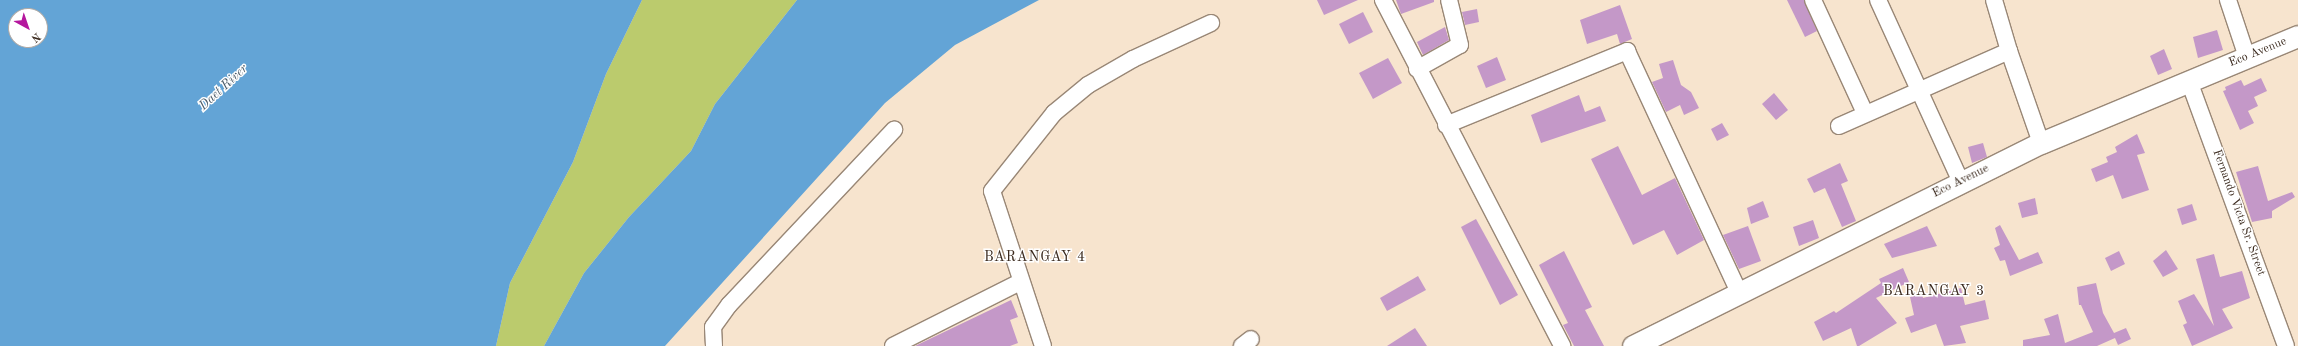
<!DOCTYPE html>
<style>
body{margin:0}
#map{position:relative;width:2298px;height:346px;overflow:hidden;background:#f7e4ce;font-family:"Old Standard TT",serif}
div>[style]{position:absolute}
.green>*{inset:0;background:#bbcb6d}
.water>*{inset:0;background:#63a4d6}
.building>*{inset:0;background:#c498c8}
.roads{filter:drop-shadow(1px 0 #998776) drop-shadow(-1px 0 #998776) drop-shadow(0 1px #998776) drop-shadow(0 -1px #998776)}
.minor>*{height:16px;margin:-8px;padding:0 8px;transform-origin:8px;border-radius:8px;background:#fff}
.major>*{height:21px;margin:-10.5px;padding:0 10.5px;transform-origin:10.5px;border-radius:10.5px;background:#fff}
span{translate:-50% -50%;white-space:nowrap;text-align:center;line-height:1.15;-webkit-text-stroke:3px #fff;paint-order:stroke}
.street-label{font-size:12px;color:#3b2a1e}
.water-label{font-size:13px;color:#4b5b68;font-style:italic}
.quarter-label{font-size:14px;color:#3b2a1e;letter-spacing:1px}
.north{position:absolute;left:8px;top:8px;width:40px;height:40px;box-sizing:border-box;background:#fff;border:1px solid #b1aaa5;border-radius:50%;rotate:140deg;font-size:11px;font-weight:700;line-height:16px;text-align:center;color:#3b2a1e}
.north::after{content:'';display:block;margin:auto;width:14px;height:18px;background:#b5179e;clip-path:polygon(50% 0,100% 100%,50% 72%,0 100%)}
</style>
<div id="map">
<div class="green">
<div style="clip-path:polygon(642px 0,797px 0,715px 104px,691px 151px,629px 217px,584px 273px,544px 346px,496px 346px,510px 283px,573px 162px,606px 74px)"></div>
</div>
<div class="water">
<div style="clip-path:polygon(evenodd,0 0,642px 0,606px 74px,573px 162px,510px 283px,496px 346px,0 346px,0 0,16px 16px,40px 16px,40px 40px,16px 40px,16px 16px)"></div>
<div style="clip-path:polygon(797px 0,1039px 0,955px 45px,885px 103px,665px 346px,544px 346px,584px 273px,629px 217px,691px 151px,715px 104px)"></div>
</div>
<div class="building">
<div style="clip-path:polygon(1317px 0,1358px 0,1324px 15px)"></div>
<div style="clip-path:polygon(1396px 0,1434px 0,1434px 2px,1401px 14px)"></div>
<div style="clip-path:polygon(1787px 0,1804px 0,1817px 31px,1805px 37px)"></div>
<div style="clip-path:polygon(1620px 5px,1632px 39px,1620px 44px,1617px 34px,1587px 44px,1580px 20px)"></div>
<div style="clip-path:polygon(1477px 9px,1479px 22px,1465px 25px,1462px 12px)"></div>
<div style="clip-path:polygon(1363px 12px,1373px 32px,1349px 44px,1339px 24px)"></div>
<div style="clip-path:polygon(1445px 27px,1449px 40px,1423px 55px,1417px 42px)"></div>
<div style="clip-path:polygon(2217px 30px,2223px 50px,2198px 58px,2193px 37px)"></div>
<div style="clip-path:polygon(2164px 49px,2172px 69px,2158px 75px,2150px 56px)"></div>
<div style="clip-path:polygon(1497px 57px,1506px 80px,1486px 88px,1477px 66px)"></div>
<div style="clip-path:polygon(1388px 58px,1402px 83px,1373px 99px,1359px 73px)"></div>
<div style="clip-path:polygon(1673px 60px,1681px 85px,1691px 92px,1699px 108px,1684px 115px,1680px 105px,1666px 112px,1652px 82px,1663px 78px,1659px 64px)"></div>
<div style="clip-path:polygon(2261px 78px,2267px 91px,2254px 97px,2258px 106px,2248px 111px,2254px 123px,2240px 130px,2223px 91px,2226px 90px,2225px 87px,2241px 80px,2244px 86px)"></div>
<div style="clip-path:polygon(1774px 93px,1788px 110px,1776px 120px,1762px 104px)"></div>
<div style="clip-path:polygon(1579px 95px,1585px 112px,1600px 106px,1606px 121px,1541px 143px,1531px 115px)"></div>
<div style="clip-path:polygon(1722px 123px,1729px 135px,1717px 141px,1711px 129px)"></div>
<div style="clip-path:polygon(2137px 134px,2145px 153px,2137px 155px,2149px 190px,2122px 199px,2113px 175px,2096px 182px,2091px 169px,2108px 162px,2106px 157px,2117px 152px,2115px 147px)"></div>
<div style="clip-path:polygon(1983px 143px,1987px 157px,1972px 163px,1968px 147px)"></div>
<div style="clip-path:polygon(1618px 146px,1642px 195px,1675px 178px,1704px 240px,1677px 255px,1664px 230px,1633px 245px,1591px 159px)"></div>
<div style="clip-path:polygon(1840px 163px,1848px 181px,1841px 184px,1856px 221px,1842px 227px,1825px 188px,1814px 193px,1807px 179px)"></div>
<div style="clip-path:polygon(2258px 166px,2268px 201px,2292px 192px,2295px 197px,2272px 211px,2272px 218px,2252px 222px,2236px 172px)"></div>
<div style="clip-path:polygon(2035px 198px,2038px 214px,2022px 218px,2018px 203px)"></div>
<div style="clip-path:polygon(1763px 201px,1769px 217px,1751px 224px,1747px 208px)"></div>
<div style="clip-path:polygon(2192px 204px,2197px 220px,2182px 225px,2177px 209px)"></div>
<div style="clip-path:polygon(1476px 219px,1518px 295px,1500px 305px,1461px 227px)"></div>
<div style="clip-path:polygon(1813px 220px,1819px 238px,1799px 246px,1793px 227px)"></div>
<div style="clip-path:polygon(2000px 225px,2019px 260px,2038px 252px,2043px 263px,2010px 276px,2005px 260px,2000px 261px,1994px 248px,2000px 245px,1995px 228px)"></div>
<div style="clip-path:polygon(1748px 226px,1761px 261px,1739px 269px,1723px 235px)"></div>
<div style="clip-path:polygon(1927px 226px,1937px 246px,1892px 258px,1884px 244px)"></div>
<div style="clip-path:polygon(2166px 250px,2178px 269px,2163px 277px,2153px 261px)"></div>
<div style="clip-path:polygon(1564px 251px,1592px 307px,1585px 310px,1604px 346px,1574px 346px,1563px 325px,1568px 323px,1539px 265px)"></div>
<div style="clip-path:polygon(2119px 251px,2125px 264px,2111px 271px,2105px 258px)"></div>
<div style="clip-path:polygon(2214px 254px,2220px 277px,2242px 271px,2250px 298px,2222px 309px,2233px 328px,2192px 346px,2183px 325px,2187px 323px,2178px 301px,2194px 294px,2214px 326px,2196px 259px)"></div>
<div style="clip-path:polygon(1903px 268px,1909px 282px,1876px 298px,1897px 323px,1859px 346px,1857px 346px,1851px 328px,1823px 341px,1814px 322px,1834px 311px,1836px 313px,1881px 283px,1879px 279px)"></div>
<div style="clip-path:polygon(1418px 276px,1426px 290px,1387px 311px,1380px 298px)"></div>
<div style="clip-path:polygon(2096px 283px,2103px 313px,2114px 333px,2126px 328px,2131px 339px,2118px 345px,2115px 338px,2097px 346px,2023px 346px,2023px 340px,2050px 335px,2044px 319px,2058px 314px,2065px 343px,2093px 332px,2081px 305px,2079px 305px,2077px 287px)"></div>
<div style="clip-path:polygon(1961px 288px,1965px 305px,1985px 300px,1989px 319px,1960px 326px,1966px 343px,1944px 346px,1936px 324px,1911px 333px,1905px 318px,1914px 315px,1910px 297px,1922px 294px,1923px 298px)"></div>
<div style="clip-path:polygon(1011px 300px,1018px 317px,1010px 320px,1018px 343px,1010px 346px,915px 346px)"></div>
<div style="clip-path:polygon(1415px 328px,1427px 346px,1387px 346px)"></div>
</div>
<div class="roads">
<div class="minor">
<div style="left:1383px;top:0;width:390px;rotate:62.6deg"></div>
<div style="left:1813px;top:0;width:124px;rotate:65.3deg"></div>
<div style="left:1878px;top:0;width:200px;rotate:65.5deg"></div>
<div style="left:1994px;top:0;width:53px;rotate:73.6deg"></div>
<div style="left:2009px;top:51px;width:97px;rotate:70.8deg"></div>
<div style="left:2228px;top:0;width:60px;rotate:71.6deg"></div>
<div style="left:1417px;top:69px;width:49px;rotate:-29.2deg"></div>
<div style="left:1460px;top:45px;width:46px;rotate:-103.7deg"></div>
<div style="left:2189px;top:81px;width:282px;rotate:69.9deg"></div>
<div style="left:1446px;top:125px;width:196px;rotate:-22.2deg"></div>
<div style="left:1627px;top:51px;width:266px;rotate:65.1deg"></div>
<div style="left:1839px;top:126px;width:186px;rotate:-23.8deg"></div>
<div style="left:714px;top:346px;width:19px;rotate:-93deg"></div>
<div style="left:713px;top:327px;width:27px;rotate:-54deg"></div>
<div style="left:729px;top:305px;width:241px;rotate:-46.7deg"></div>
<div style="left:893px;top:346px;width:142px;rotate:-26.7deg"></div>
<div style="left:1043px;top:346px;width:163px;rotate:-108.2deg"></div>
<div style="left:992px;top:191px;width:100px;rotate:-51.5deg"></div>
<div style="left:1054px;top:113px;width:44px;rotate:-39.5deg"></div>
<div style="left:1088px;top:85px;width:52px;rotate:-30deg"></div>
<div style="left:1133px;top:59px;width:86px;rotate:-24.8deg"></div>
<div style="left:1242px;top:346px;width:11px;rotate:-38deg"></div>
</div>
<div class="major">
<div style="left:1633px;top:346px;width:456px;rotate:-26.5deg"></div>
<div style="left:2041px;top:143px;width:278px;rotate:-22.6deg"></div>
</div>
</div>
<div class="street-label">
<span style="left:2258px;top:53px;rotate:-22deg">Eco Avenue</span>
<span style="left:1961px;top:182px;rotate:-26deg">Eco Avenue</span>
<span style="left:2238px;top:213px;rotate:70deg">Fernando Victa Sr. Street</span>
</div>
<div class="water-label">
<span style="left:224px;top:88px;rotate:-43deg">Daet River</span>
</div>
<div class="quarter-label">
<span style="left:1035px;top:257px">BARANGAY 4</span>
<span style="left:1934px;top:291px">BARANGAY 3</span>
</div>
<div class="north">N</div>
</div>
